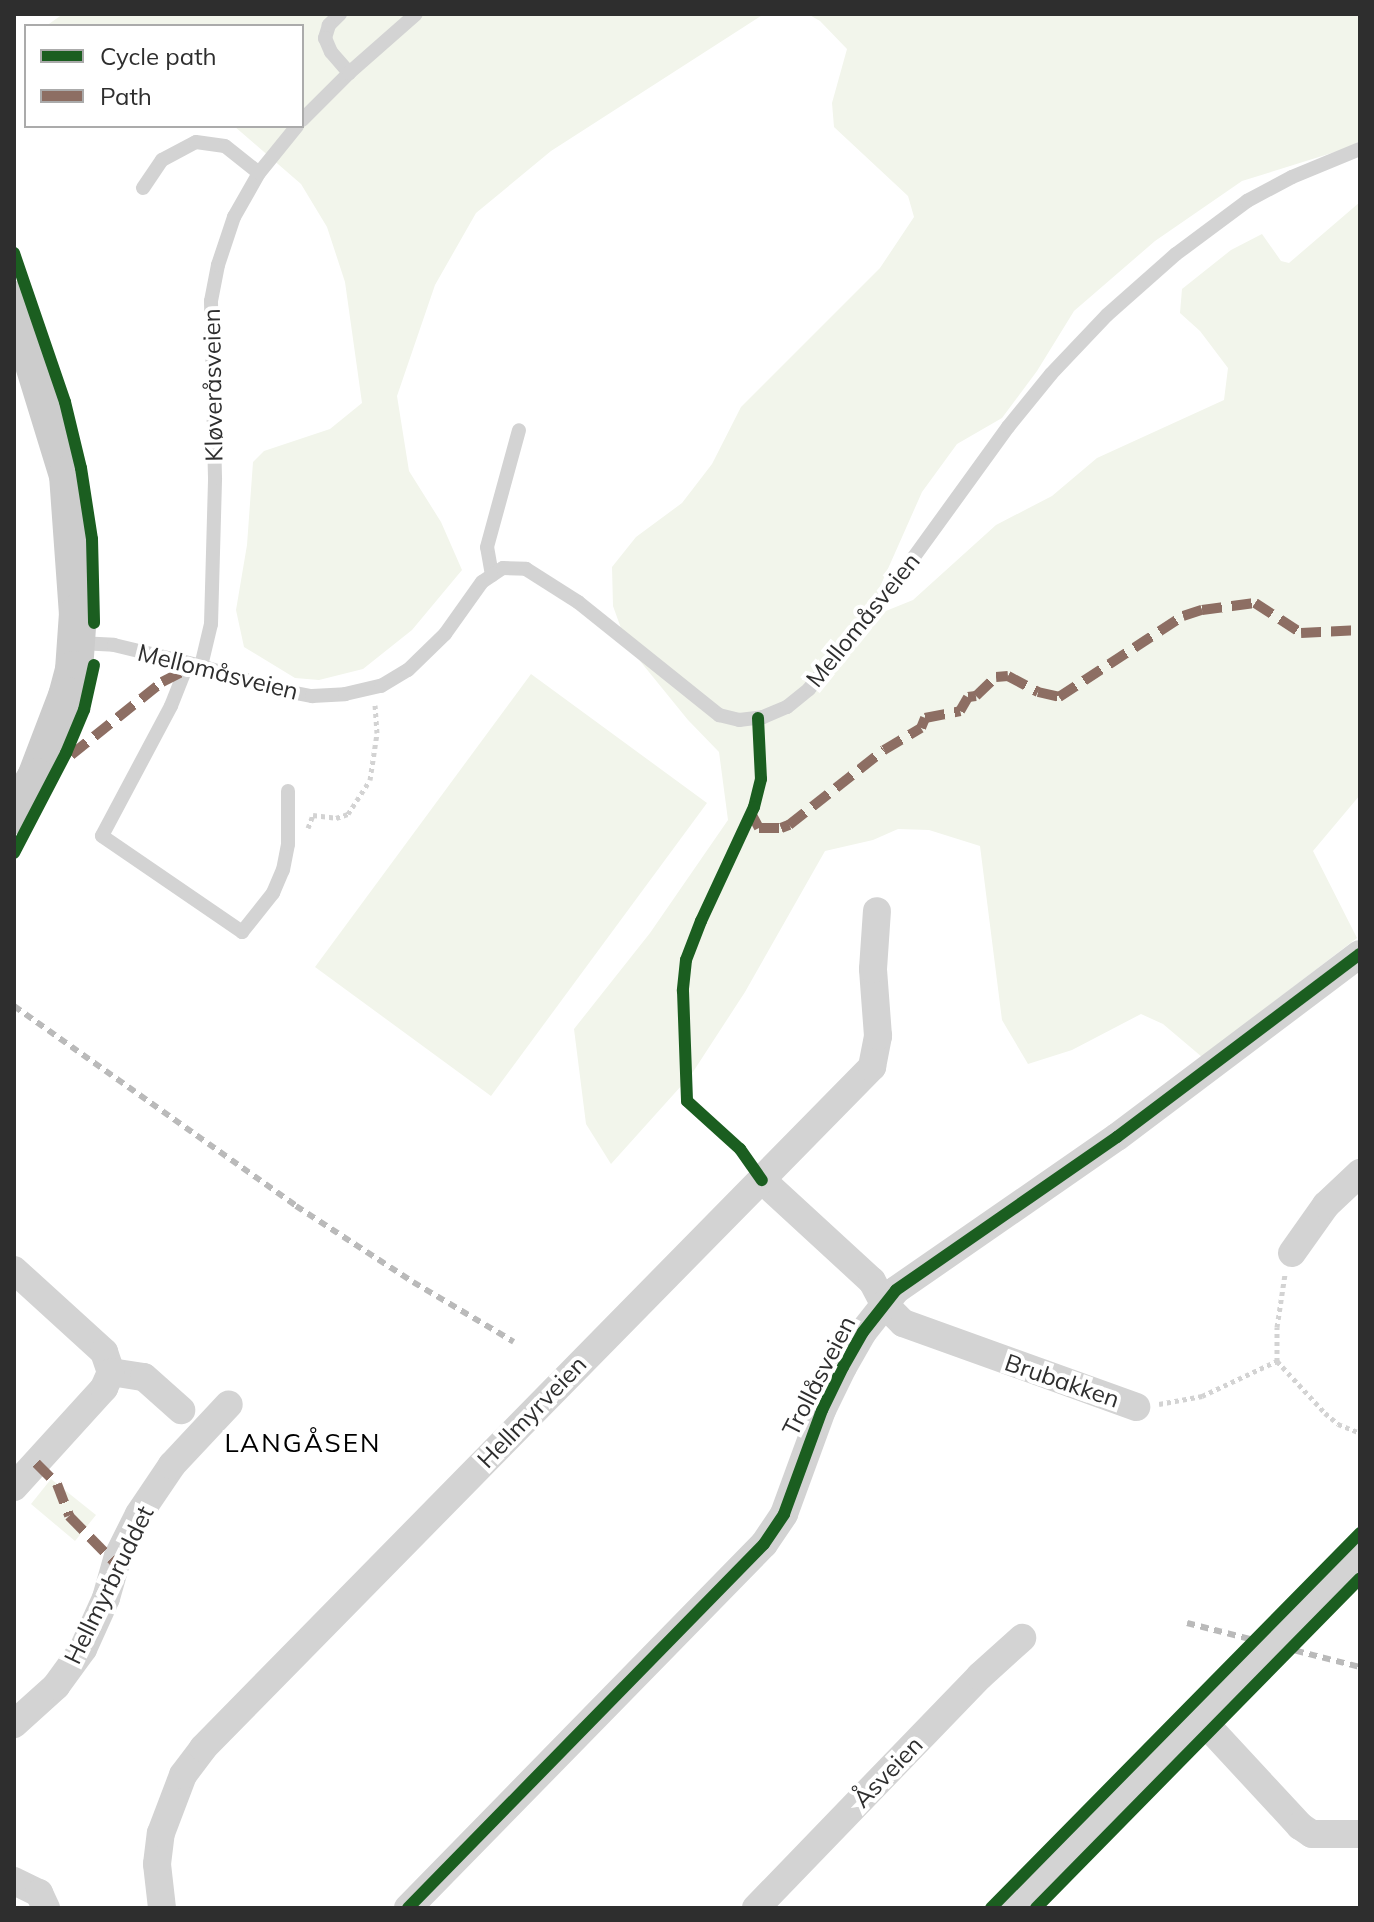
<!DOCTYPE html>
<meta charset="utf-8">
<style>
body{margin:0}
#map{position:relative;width:1374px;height:1922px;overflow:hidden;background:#fff;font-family:Mulish,sans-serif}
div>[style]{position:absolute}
.green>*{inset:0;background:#f2f5eb}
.path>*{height:5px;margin-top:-2.5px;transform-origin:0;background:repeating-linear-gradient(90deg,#d3d3d3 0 4px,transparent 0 8px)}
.lane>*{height:14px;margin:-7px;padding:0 7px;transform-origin:7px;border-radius:7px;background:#d3d3d3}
.street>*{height:28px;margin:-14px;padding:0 14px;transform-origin:14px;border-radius:14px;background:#d3d3d3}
.secondary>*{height:38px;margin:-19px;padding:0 19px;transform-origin:19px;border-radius:19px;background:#ccc}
.rail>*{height:6px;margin-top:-3px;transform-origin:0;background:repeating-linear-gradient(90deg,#bababa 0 8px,transparent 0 14px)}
.street-bridge>*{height:28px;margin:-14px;padding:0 14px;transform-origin:14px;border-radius:14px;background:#d3d3d3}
.quiet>*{height:10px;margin-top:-5px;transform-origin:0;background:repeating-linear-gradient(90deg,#8d6e63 0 20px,transparent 0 30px)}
.cycleway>*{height:12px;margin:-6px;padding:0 6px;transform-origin:6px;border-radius:6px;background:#1b5e20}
span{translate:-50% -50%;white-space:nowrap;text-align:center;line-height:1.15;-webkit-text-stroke:8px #fff;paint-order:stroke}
.street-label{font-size:24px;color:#2e2e2e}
.neighbourhood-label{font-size:26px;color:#000;letter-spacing:2px}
.frame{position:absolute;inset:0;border:16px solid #2e2e2e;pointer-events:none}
.legend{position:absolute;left:24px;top:24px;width:280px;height:104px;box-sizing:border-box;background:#fff;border:2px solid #ababab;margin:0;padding:10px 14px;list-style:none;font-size:24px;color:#2e2e2e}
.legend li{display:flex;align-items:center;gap:16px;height:40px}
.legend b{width:40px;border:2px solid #ababab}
</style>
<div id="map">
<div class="green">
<div style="clip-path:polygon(63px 14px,764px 14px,551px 151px,476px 213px,435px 285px,397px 396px,409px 471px,441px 522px,462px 570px,412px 630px,363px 669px,319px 680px,295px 678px,244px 647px,236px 610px,247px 545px,253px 462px,264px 451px,330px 429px,362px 403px,345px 282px,327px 227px,301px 184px,234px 126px,302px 126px,302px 26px,46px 26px)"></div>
<div style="clip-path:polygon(808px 14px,1360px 14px,1360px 140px,1351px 147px,1242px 181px,1155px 241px,1074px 311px,1037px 371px,1002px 418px,957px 444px,922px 492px,879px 589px,871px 617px,913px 600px,996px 525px,1052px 496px,1097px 458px,1224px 400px,1228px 368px,1200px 331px,1180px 313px,1182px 289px,1231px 250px,1262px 234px,1281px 261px,1289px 263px,1360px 202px,1360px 795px,1313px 851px,1357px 938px,1202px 1057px,1163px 1024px,1141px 1014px,1072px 1050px,1028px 1064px,1002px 1020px,980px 846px,929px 830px,898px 829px,873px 840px,825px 851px,745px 992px,691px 1075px,611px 1164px,586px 1124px,574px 1029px,650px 933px,728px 820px,719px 752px,688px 720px,627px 645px,613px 606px,612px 567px,636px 537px,682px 503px,712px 464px,741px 407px,880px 268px,914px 217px,908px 196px,834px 127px,832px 103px,847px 49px,820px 21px)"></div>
<div style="clip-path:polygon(531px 674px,707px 803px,491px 1096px,315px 967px)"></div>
<div style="clip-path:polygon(51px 1479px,96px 1515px,75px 1541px,31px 1504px)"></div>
</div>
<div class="path">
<div style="left:308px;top:828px;width:14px;rotate:-69deg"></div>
<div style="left:313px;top:815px;width:23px;rotate:7deg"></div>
<div style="left:336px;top:818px;width:13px;rotate:-18deg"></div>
<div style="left:348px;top:814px;width:40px;rotate:-57.1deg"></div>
<div style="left:370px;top:780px;width:48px;rotate:-81.5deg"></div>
<div style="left:377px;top:733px;width:28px;rotate:-94deg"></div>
<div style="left:1277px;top:1361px;width:71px;rotate:47.3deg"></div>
<div style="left:1325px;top:1413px;width:17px;rotate:40deg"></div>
<div style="left:1338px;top:1424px;width:24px;rotate:22deg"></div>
<div style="left:1277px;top:1361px;width:34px;rotate:-90deg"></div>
<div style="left:1277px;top:1327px;width:54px;rotate:-81.4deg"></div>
<div style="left:1159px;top:1404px;width:44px;rotate:-10.5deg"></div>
<div style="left:1202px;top:1396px;width:83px;rotate:-25deg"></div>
</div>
<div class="lane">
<div style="left:340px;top:14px;width:16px;rotate:135deg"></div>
<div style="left:329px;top:25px;width:14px;rotate:107deg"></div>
<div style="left:325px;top:38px;width:15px;rotate:67deg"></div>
<div style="left:331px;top:52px;width:28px;rotate:49deg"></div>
<div style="left:302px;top:120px;width:66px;rotate:-45deg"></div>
<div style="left:349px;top:73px;width:89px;rotate:-41.4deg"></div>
<div style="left:143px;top:188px;width:34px;rotate:-56deg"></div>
<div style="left:162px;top:160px;width:38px;rotate:-28deg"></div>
<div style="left:196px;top:142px;width:29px;rotate:8deg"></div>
<div style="left:225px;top:146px;width:43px;rotate:38.5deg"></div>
<div style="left:492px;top:575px;width:28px;rotate:-100deg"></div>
<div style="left:487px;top:547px;width:121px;rotate:-74.7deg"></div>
<div style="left:79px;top:643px;width:35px;rotate:3deg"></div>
<div style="left:114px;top:645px;width:89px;rotate:13.6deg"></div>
<div style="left:201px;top:666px;width:77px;rotate:17.3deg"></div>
<div style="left:275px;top:689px;width:38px;rotate:11deg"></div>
<div style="left:312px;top:696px;width:33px;rotate:-3deg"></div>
<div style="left:345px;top:694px;width:37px;rotate:-13deg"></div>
<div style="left:381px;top:686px;width:31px;rotate:-31deg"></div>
<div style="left:408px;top:670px;width:52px;rotate:-44.2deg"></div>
<div style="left:445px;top:634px;width:64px;rotate:-54.6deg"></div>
<div style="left:482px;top:582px;width:25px;rotate:-34deg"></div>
<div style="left:503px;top:568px;width:23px;rotate:2deg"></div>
<div style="left:526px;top:569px;width:62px;rotate:32.4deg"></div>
<div style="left:578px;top:602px;width:181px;rotate:38.7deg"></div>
<div style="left:719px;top:715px;width:21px;rotate:14deg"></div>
<div style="left:739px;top:720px;width:24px;rotate:-7deg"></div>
<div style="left:763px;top:717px;width:26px;rotate:-23deg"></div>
<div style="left:787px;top:707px;width:28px;rotate:-39deg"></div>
<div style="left:809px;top:689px;width:141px;rotate:-51deg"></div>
<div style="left:898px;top:579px;width:188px;rotate:-54.1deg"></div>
<div style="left:1008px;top:427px;width:68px;rotate:-50.9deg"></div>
<div style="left:1051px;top:374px;width:81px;rotate:-46.5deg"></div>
<div style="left:1107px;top:315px;width:92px;rotate:-41.5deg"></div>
<div style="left:1176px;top:254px;width:89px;rotate:-36.7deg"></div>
<div style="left:1247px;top:201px;width:51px;rotate:-28.1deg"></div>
<div style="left:1292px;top:177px;width:74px;rotate:-22.4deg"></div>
<div style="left:188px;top:663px;width:46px;rotate:111.6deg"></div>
<div style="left:171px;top:706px;width:147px;rotate:118deg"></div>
<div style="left:102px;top:836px;width:170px;rotate:34.4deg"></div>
<div style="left:242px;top:932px;width:50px;rotate:-51.5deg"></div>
<div style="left:273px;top:893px;width:25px;rotate:-67deg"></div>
<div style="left:283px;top:870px;width:26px;rotate:-79deg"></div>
<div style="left:288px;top:844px;width:53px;rotate:-90deg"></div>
<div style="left:201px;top:666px;width:43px;rotate:-76.6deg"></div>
<div style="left:211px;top:624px;width:146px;rotate:-88.4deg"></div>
<div style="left:215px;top:478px;width:177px;rotate:-91.3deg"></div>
<div style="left:211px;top:301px;width:37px;rotate:-79deg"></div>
<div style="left:218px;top:265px;width:51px;rotate:-71.6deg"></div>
<div style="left:234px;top:217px;width:51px;rotate:-60.4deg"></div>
<div style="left:259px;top:173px;width:60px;rotate:-51deg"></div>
</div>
<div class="street">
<div style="left:762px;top:1180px;width:149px;rotate:42.6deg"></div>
<div style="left:872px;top:1281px;width:26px;rotate:62deg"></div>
<div style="left:884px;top:1304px;width:27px;rotate:45deg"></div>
<div style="left:903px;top:1323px;width:248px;rotate:19.8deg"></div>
<div style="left:1292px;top:1253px;width:59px;rotate:-54.7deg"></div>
<div style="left:1326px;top:1205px;width:47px;rotate:-43.3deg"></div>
<div style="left:14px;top:1270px;width:122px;rotate:42.3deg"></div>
<div style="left:104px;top:1352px;width:21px;rotate:71deg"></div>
<div style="left:111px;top:1372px;width:33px;rotate:9deg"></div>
<div style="left:144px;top:1377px;width:50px;rotate:41.7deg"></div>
<div style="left:14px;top:1487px;width:134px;rotate:-47.7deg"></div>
<div style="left:104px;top:1388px;width:17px;rotate:-66deg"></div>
<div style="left:1308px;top:1607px;width:74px;rotate:-45.5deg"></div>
<div style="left:1201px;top:1719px;width:146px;rotate:47.2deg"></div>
<div style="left:1300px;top:1826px;width:14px;rotate:34deg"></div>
<div style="left:1312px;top:1834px;width:48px"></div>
<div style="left:14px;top:1724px;width:57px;rotate:-42.1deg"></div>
<div style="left:56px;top:1686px;width:46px;rotate:-53.9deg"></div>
<div style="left:83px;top:1649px;width:56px;rotate:-65.7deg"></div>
<div style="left:106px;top:1598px;width:44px;rotate:-74.1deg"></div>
<div style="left:118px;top:1556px;width:47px;rotate:-63.4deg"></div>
<div style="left:139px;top:1514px;width:59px;rotate:-56deg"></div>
<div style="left:172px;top:1465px;width:83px;rotate:-46.9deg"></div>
<div style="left:14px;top:1881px;width:28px;rotate:26deg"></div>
<div style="left:39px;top:1893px;width:17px;rotate:65deg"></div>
<div style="left:162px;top:1908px;width:44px;rotate:-96.5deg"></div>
<div style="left:157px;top:1864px;width:31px;rotate:-83deg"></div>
<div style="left:161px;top:1833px;width:62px;rotate:-69.2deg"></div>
<div style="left:183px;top:1775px;width:34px;rotate:-53deg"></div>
<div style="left:203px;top:1748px;width:955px;rotate:-45.51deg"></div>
<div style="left:872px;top:1067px;width:32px;rotate:-79deg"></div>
<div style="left:878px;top:1036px;width:67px;rotate:-94.3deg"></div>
<div style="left:873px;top:969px;width:58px;rotate:-86.1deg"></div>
<div style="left:408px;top:1908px;width:509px;rotate:-45.64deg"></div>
<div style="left:764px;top:1544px;width:36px;rotate:-56deg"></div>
<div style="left:784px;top:1514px;width:111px;rotate:-69.9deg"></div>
<div style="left:822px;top:1410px;width:48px;rotate:-64deg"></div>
<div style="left:843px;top:1367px;width:40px;rotate:-60.3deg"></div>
<div style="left:863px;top:1332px;width:53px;rotate:-51.8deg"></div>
<div style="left:896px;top:1290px;width:269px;rotate:-34.7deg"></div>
<div style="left:1117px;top:1137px;width:304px;rotate:-37deg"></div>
<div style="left:756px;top:1908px;width:322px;rotate:-46deg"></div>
<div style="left:980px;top:1676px;width:57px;rotate:-42.1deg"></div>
<div style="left:1011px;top:1908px;width:310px;rotate:-45.3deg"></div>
</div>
<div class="secondary">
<div style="left:14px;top:300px;width:183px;rotate:72.9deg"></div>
<div style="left:68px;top:475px;width:138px;rotate:85.9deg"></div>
<div style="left:78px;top:613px;width:57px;rotate:94deg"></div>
<div style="left:74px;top:670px;width:27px;rotate:105deg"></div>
<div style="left:67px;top:696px;width:87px;rotate:110.9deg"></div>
<div style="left:36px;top:777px;width:44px;rotate:120.1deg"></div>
</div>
<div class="rail">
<div style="left:14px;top:1006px;width:346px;rotate:35.3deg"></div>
<div style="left:296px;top:1206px;width:140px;rotate:33deg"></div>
<div style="left:413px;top:1282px;width:117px;rotate:30.7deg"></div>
<div style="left:1187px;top:1623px;width:179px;rotate:14.3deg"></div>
</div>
<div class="street-bridge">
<div style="left:1229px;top:1688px;width:113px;rotate:-45.7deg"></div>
</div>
<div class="quiet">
<div style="left:66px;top:753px;width:5px;rotate:22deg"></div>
<div style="left:71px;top:755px;width:117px;rotate:-38.7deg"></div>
<div style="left:162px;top:682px;width:27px;rotate:-27deg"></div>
<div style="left:751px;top:813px;width:17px;rotate:62deg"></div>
<div style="left:759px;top:828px;width:22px"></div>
<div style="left:781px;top:828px;width:9px;rotate:-21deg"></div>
<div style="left:789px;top:825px;width:121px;rotate:-38.3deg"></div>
<div style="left:884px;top:750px;width:43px;rotate:-30.7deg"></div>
<div style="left:921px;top:728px;width:11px;rotate:-68deg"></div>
<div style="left:925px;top:718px;width:36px;rotate:-11deg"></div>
<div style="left:960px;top:711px;width:16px;rotate:-60deg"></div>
<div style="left:968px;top:697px;width:8px;rotate:-7deg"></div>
<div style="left:976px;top:696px;width:28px;rotate:-44deg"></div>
<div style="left:996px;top:677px;width:12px;rotate:-5deg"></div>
<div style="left:1008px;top:676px;width:34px;rotate:28deg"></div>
<div style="left:1038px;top:692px;width:22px;rotate:13deg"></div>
<div style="left:1059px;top:697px;width:148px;rotate:-33.2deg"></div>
<div style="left:1183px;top:616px;width:20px;rotate:-18deg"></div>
<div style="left:1202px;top:610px;width:53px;rotate:-7.5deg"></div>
<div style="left:1255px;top:603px;width:55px;rotate:33.1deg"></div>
<div style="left:1301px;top:633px;width:59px;rotate:-2.9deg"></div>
<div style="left:36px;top:1463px;width:30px;rotate:45deg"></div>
<div style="left:57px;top:1484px;width:34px;rotate:69deg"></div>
<div style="left:69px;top:1516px;width:67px;rotate:45.6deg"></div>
</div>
<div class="cycleway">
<div style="left:14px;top:253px;width:157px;rotate:71.1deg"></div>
<div style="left:65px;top:402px;width:68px;rotate:76.4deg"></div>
<div style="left:81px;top:468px;width:72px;rotate:81.2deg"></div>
<div style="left:92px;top:539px;width:84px;rotate:88.6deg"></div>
<div style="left:758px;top:718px;width:61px;rotate:87.2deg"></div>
<div style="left:761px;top:779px;width:29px;rotate:104deg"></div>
<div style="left:754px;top:807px;width:126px;rotate:114.9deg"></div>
<div style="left:701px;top:921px;width:42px;rotate:111deg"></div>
<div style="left:686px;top:960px;width:31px;rotate:96deg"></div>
<div style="left:683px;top:991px;width:110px;rotate:87.9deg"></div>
<div style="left:687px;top:1101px;width:72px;rotate:42.2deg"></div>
<div style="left:740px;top:1149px;width:38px;rotate:55deg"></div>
<div style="left:14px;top:853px;width:113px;rotate:-62.5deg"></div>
<div style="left:66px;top:753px;width:47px;rotate:-67.3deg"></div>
<div style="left:84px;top:710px;width:46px;rotate:-77.5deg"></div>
<div style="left:408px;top:1908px;width:509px;rotate:-45.64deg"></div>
<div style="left:764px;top:1544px;width:36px;rotate:-56deg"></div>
<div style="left:784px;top:1514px;width:111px;rotate:-69.9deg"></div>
<div style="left:822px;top:1410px;width:48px;rotate:-64deg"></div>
<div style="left:843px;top:1367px;width:40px;rotate:-60.3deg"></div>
<div style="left:863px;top:1332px;width:53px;rotate:-51.8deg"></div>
<div style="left:896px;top:1290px;width:269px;rotate:-34.7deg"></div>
<div style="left:1117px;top:1137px;width:304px;rotate:-37deg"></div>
<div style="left:991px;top:1908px;width:526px;rotate:-45.46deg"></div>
<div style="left:1036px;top:1908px;width:462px;rotate:-45.5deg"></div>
</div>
<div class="street-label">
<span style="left:213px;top:385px;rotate:-91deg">Kløveråsveien</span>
<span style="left:863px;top:620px;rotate:-51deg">Mellomåsveien</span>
<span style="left:218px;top:672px;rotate:14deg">Mellomåsveien</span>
<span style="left:819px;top:1376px;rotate:-63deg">Trollåsveien</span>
<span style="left:1062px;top:1381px;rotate:19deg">Brubakken</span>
<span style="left:532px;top:1412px;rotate:-46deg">Hellmyrveien</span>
<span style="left:109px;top:1585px;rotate:-64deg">Hellmyrbruddet</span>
<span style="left:888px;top:1772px;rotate:-46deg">Åsveien</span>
</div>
<div class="neighbourhood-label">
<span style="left:303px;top:1443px">LANGÅSEN</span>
</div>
<div class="frame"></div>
<ul class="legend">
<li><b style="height:10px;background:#1b5e20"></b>Cycle path</li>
<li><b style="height:10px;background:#8d6e63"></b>Path</li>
</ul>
</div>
